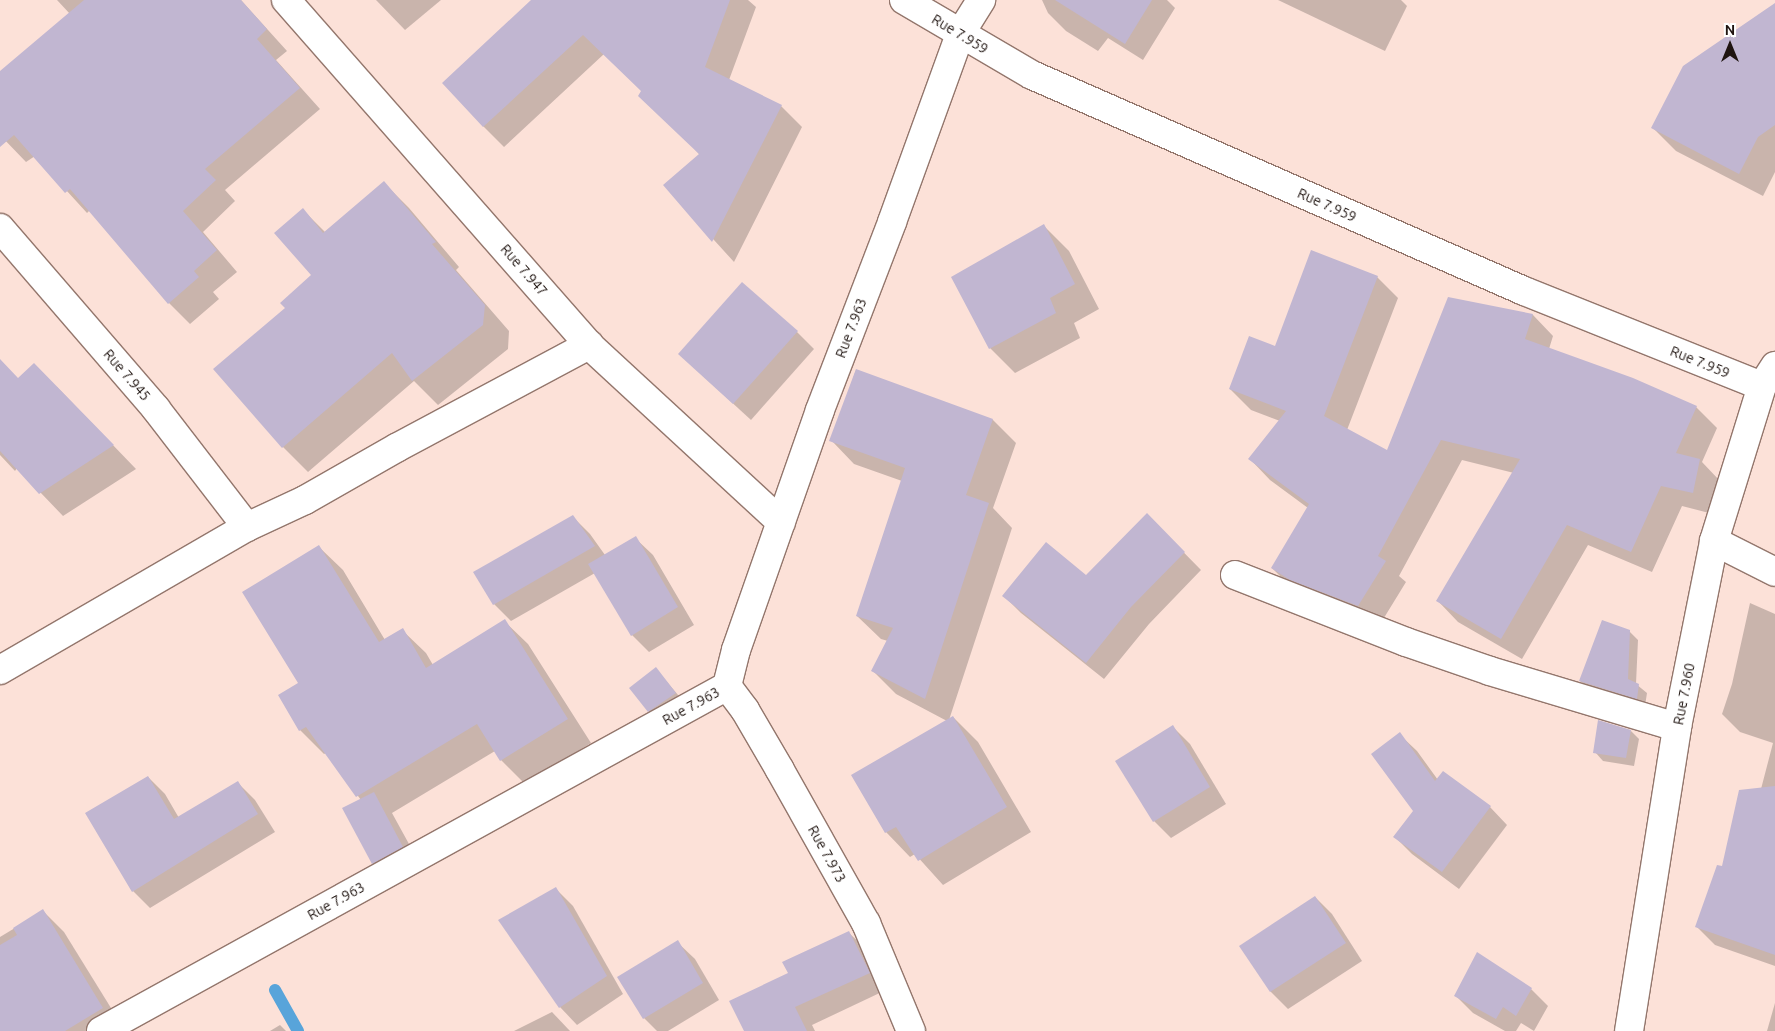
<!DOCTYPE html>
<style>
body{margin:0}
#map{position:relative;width:1775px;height:1031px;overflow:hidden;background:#fce1d8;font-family:Ubuntu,sans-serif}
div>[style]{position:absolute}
.shadow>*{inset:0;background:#0003}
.stream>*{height:12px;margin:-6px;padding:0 6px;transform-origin:6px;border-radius:6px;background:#58a4da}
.building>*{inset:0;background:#c1b6d1}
.roads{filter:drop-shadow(1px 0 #93766c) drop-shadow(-1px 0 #93766c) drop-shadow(0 1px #93766c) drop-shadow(0 -1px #93766c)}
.minor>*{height:28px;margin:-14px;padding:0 14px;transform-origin:14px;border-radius:14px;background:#fff}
.tertiary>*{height:28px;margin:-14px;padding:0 14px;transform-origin:14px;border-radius:14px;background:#fff}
span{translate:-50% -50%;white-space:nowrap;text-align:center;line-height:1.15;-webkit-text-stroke:4.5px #fff;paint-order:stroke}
.street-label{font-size:14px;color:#1f1410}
.north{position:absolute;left:1705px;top:20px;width:50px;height:50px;-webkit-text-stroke:4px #fff;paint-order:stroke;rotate:0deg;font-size:14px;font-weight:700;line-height:20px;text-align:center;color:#1f1410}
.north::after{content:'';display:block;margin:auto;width:18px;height:22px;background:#1f1410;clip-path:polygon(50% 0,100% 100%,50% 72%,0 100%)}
</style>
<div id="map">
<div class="shadow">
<div style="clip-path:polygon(57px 0,241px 0,287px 51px,276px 60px,320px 109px,225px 190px,235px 201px,203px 232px,237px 272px,213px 292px,219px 299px,190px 324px,169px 303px,90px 210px,87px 213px,35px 156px,26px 162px,0 135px,0 73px,70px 14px)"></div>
<div style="clip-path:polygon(376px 0,441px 0,405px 30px)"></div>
<div style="clip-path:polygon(533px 0,748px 0,756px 7px,729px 80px,781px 106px,802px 127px,734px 262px,664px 185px,700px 155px,643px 91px,604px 54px,504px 147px,483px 126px)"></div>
<div style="clip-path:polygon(1042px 0,1167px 0,1175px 8px,1143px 60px,1108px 38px,1098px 51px,1066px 31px,1048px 13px)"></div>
<div style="clip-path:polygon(1278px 0,1401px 0,1407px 6px,1385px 51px)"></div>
<div style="clip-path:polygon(1775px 4px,1775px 172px,1763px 196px,1676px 151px,1653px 128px)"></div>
<div style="clip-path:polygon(384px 183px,409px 208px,459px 267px,456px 270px,509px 331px,508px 349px,438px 405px,414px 381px,308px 472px,283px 447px,215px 369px,286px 308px,312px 275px,303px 210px,325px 232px)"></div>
<div style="clip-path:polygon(1044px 226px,1069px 251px,1099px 309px,1074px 323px,1080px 338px,1015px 373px,990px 348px)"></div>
<div style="clip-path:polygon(1377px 277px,1398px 298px,1347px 430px,1388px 452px,1449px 299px,1533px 315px,1553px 336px,1549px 349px,1696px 407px,1717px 428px,1702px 462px,1720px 481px,1713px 514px,1682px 506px,1652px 572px,1588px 545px,1522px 659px,1458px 622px,1438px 601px,1514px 473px,1462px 460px,1399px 576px,1406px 582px,1379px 626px,1293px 589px,1272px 568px,1308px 508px,1270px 480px,1250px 459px,1280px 421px,1251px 410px,1230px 389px,1276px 348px)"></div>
<div style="clip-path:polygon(797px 332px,814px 349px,751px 420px,679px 354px)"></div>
<div style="clip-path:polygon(0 365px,18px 380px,57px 387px,136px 469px,63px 516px,17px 468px,15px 471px,0 455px)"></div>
<div style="clip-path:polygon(856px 370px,993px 420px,1016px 443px,993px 508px,1012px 528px,949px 720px,953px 717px,978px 742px,1031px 832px,943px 885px,915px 854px,910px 857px,886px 832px,947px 721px,896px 694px,873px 671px,888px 641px,881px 639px,857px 616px,902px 481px,854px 464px,831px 440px)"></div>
<div style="clip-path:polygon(1147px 515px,1201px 570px,1149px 624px,1104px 679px,1021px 613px,1004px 596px,1086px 576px)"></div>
<div style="clip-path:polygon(573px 517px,590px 534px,605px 555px,635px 538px,653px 555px,694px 625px,649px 652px,632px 635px,595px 573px,511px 621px,494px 604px)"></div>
<div style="clip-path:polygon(319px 547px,343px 570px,385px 640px,402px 630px,426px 653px,433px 665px,504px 621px,528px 644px,591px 743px,525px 784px,501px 760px,495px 751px,392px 813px,420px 864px,390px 880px,373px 863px,361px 800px,326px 753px,324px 754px,300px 730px,300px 684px)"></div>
<div style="clip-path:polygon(1750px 603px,1775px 614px,1775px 966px,1715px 945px,1697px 927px,1761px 789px,1773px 743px,1740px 732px,1722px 714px,1732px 684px)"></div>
<div style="clip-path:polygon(1629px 631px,1638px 640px,1636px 684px,1647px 693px,1645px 706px,1589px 689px,1580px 681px)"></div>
<div style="clip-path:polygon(656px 669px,684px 702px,657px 719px,649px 711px)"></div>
<div style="clip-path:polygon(1173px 727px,1190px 744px,1226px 804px,1171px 838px,1154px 821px)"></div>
<div style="clip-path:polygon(1631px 731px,1639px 739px,1634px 766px,1603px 761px,1595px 752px)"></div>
<div style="clip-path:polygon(1399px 734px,1417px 751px,1438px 780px,1490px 807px,1507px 825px,1459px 889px,1412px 854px,1395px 837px,1414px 811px)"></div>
<div style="clip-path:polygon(148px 777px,165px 794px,179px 818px,238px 783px,255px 800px,275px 832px,150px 908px,133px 891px)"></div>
<div style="clip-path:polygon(556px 889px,573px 906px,623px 994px,577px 1025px,560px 1007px,500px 920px)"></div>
<div style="clip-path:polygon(1315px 897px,1332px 914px,1362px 961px,1288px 1009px,1271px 992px,1241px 946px)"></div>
<div style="clip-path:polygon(43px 911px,64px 932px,124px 1029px,121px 1031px,0 1031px,0 937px)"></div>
<div style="clip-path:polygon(848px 932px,866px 949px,886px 990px,812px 1025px,815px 1031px,745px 1031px)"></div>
<div style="clip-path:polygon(677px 942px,695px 959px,719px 1000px,668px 1031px,657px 1031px,644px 1018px)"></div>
<div style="clip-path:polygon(1531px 989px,1548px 1006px,1534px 1031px,1521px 1023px,1516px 1031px,1505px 1031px,1473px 1013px,1456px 996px)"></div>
<div style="clip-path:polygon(1775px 1003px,1775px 1031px,1767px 1031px)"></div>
<div style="clip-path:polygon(552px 1012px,570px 1031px,514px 1031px)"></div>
<div style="clip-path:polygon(280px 1025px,286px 1031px,270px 1031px)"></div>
</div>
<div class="stream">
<div style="left:275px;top:990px;width:47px;rotate:60.7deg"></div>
</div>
<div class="building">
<div style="clip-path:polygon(84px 0,241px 0,267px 29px,257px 39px,300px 88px,205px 169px,216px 180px,183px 211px,217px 250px,194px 271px,199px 277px,168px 304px,70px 189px,65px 193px,14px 135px,0 147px,0 71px)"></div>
<div style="clip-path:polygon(531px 0,730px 0,705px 67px,782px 105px,712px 242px,663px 185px,699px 154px,638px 96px,641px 91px,583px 35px,483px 127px,442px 83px)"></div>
<div style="clip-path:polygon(1055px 0,1152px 0,1125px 44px)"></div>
<div style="clip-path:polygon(1775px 3px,1775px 125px,1758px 137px,1739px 174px,1651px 128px,1683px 66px)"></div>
<div style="clip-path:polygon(384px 181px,436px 242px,432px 244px,485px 305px,483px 325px,412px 381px,392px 353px,282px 448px,213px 369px,285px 308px,280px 303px,311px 275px,274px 233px,303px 208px,323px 233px)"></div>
<div style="clip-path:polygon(1044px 224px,1075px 284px,1050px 298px,1056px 313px,989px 349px,951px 277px)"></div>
<div style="clip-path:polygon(1311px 250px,1378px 276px,1324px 416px,1387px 450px,1448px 297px,1533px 314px,1525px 339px,1633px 378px,1697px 406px,1676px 453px,1700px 459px,1693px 493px,1661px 486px,1631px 552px,1567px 525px,1501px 639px,1436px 601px,1520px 459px,1441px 440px,1378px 556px,1386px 561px,1358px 606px,1290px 580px,1271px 568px,1309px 504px,1248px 459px,1286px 411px,1229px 389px,1249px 336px,1275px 346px)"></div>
<div style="clip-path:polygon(742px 282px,798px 331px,733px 404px,678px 354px)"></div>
<div style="clip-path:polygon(0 359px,18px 378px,34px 363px,114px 445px,39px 494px,0 451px)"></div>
<div style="clip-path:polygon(856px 369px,993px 419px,966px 495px,989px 503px,925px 699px,871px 671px,893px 628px,856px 616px,905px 468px,829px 441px)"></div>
<div style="clip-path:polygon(1147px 513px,1185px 552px,1131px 607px,1086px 663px,1002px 596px,1046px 542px,1086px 575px)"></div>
<div style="clip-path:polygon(573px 515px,595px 546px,493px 605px,473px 572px)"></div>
<div style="clip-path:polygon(636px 536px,678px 607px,631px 636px,588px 564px)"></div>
<div style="clip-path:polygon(319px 545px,379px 642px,403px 628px,426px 668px,505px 619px,568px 719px,500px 761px,477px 724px,356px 797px,306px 727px,299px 731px,278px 695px,298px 683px,242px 592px)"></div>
<div style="clip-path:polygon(1602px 620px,1630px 630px,1628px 679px,1639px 684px,1637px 699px,1579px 681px)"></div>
<div style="clip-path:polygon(656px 667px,676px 693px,648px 712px,629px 688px)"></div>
<div style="clip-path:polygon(953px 716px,1007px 807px,918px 861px,896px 827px,885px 833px,851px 775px)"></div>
<div style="clip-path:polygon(1598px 720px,1631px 730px,1626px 758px,1593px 753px)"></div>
<div style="clip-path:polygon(1173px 725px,1210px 787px,1153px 822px,1115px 761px)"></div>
<div style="clip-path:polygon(1400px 732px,1435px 781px,1443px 771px,1491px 806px,1442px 872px,1393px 837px,1413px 811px,1371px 754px)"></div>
<div style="clip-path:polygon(148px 776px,174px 819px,238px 781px,258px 814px,132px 892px,85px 813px)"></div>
<div style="clip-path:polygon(1775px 786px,1775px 955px,1695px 927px,1717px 865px,1722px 866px,1739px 790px)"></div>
<div style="clip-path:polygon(374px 792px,403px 847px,372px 864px,342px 808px)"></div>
<div style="clip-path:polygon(556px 887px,607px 976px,559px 1008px,498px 920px)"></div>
<div style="clip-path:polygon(1315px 896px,1346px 943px,1270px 992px,1239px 946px)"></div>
<div style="clip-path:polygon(43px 909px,103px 1008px,65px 1031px,0 1031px,0 945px,17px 935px,13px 928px)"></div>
<div style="clip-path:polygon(849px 931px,870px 973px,795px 1007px,807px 1031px,744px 1031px,729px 1001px,788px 973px,782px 962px)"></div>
<div style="clip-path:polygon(678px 940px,703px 983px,643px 1019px,617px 977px)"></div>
<div style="clip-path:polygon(1477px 952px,1532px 988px,1516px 1016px,1503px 1007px,1496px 1019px,1454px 996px)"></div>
</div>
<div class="roads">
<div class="minor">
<div style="left:286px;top:0;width:459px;rotate:48.7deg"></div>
<div style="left:589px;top:345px;width:261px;rotate:42.7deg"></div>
<div style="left:0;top:228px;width:239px;rotate:49.2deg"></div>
<div style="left:156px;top:409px;width:149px;rotate:52.4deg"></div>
<div style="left:1714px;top:541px;width:68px;rotate:26.9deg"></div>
<div style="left:1235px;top:575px;width:184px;rotate:21.4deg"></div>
<div style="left:1406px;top:642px;width:89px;rotate:19deg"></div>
<div style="left:1490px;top:671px;width:195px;rotate:16.7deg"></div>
<div style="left:0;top:670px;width:285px;rotate:-30.1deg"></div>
<div style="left:247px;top:527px;width:64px;rotate:-25deg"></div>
<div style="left:305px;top:500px;width:107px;rotate:-29.7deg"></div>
<div style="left:398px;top:447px;width:217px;rotate:-28.1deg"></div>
<div style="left:727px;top:686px;width:30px;rotate:53deg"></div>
<div style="left:745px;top:710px;width:69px;rotate:59.7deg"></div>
<div style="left:780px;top:770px;width:176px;rotate:60.7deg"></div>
<div style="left:866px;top:923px;width:117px;rotate:67.4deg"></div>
<div style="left:101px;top:1031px;width:715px;rotate:-28.86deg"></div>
<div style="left:727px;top:686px;width:37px;rotate:-76deg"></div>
<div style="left:736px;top:650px;width:254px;rotate:-70.7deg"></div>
<div style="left:820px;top:410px;width:201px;rotate:-69deg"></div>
<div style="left:892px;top:222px;width:200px;rotate:-70.1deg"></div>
<div style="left:960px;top:34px;width:40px;rotate:-58deg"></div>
</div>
<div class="tertiary">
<div style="left:904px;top:0;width:148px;rotate:30.4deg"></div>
<div style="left:1032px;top:75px;width:537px;rotate:23.7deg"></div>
<div style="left:1524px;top:291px;width:256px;rotate:21.8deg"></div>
<div style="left:1629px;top:1031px;width:308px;rotate:-81deg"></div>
<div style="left:1677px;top:727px;width:190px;rotate:-78.7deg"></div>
<div style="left:1714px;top:541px;width:162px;rotate:-72.8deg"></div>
<div style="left:1762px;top:386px;width:24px;rotate:-57deg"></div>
</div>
</div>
<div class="street-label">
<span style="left:960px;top:34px;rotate:31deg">Rue 7.959</span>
<span style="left:1327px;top:205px;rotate:24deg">Rue 7.959</span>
<span style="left:524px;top:270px;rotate:49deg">Rue 7.947</span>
<span style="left:851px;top:328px;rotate:-69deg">Rue 7.963</span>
<span style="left:1700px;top:362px;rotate:22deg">Rue 7.959</span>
<span style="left:127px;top:375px;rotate:49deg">Rue 7.945</span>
<span style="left:1684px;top:694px;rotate:-79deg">Rue 7.960</span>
<span style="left:691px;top:706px;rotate:-29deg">Rue 7.963</span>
<span style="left:827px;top:854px;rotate:61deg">Rue 7.973</span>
<span style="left:336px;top:901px;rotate:-29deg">Rue 7.963</span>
</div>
<div class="north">N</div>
</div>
